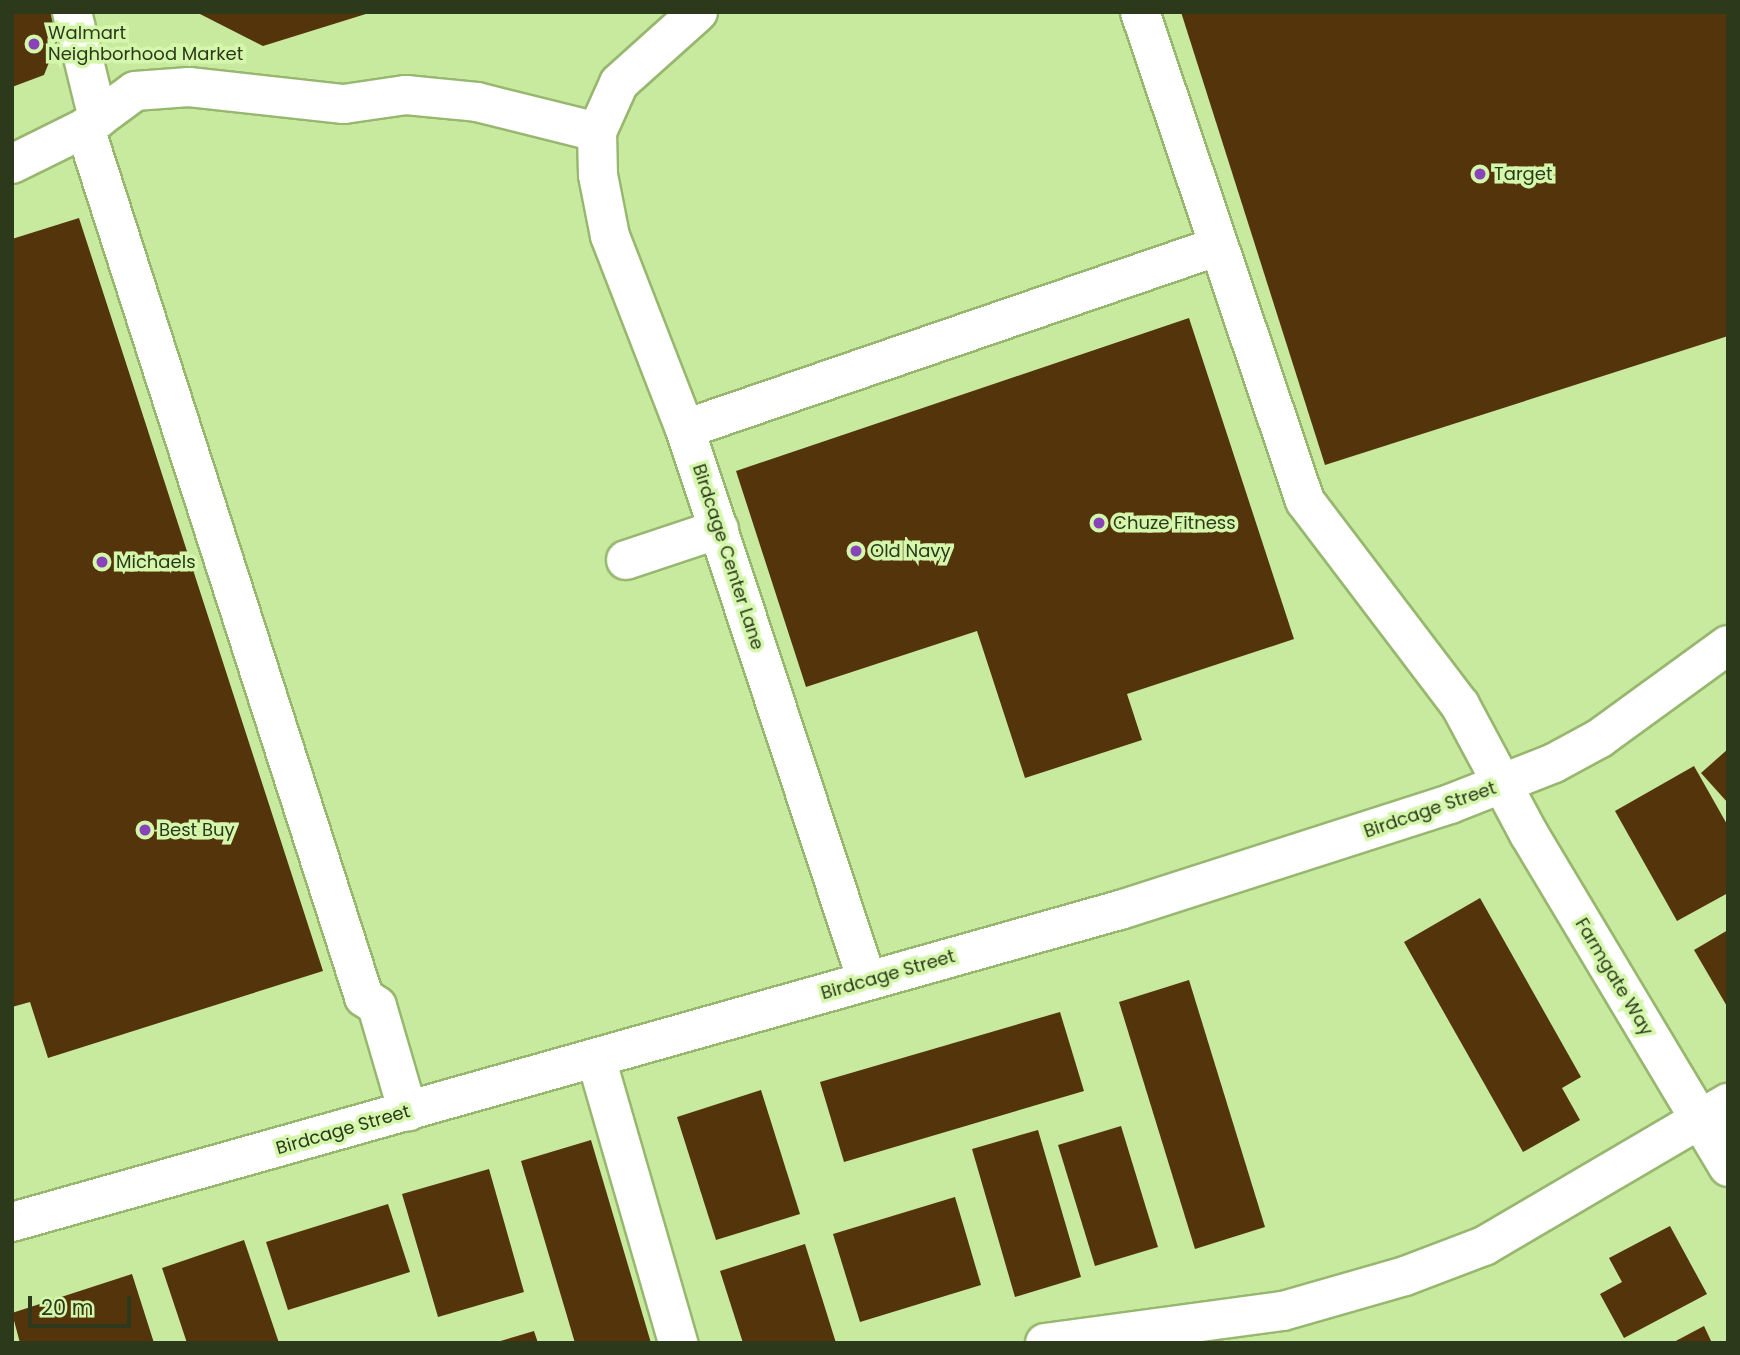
<!DOCTYPE html>
<style>
body{margin:0}
#map{position:relative;width:1740px;height:1355px;overflow:hidden;background:#c8ea9f;font-family:Poppins,sans-serif}
div>[style]{position:absolute}
.building>*{inset:0;background:#53340b}
.roads{filter:drop-shadow(2px 0 #97b76f) drop-shadow(-2px 0 #97b76f) drop-shadow(0 2px #97b76f) drop-shadow(0 -2px #97b76f)}
.minor>*{height:38px;margin:-19px;padding:0 19px;transform-origin:19px;border-radius:19px;background:#fff}
.dots>*{width:19px;height:19px;translate:-50% -50%;box-sizing:border-box;border:4px solid #d5f7ac;border-radius:50%}
span{translate:-50% -50%;white-space:nowrap;text-align:center;line-height:1.15;-webkit-text-stroke:7px #d5f7ac;paint-order:stroke}
.poi-label{font-size:18px;color:#2c391b}
.left{translate:0 -50%;text-align:left}
.street-label{font-size:18px;color:#2c391b}
.frame{position:absolute;inset:0;border:14px solid #2c391b;pointer-events:none}
.scale{position:absolute;left:28px;top:1296px;width:103px;height:32px;box-sizing:border-box;border:4px solid #2c391b;border-top:0;padding-left:9px;font-size:21px;line-height:24px;white-space:nowrap;color:#2c391b;-webkit-text-stroke:5px #d5f7ac;paint-order:stroke}
</style>
<div id="map">
<div class="building">
<div style="clip-path:polygon(12px 12px,69px 12px,44px 75px,12px 87px)"></div>
<div style="clip-path:polygon(196px 12px,369px 12px,369px 13px,263px 46px)"></div>
<div style="clip-path:polygon(1181px 12px,1728px 12px,1728px 336px,1325px 465px)"></div>
<div style="clip-path:polygon(79px 218px,323px 971px,48px 1058px,30px 1002px,12px 1007px,12px 239px)"></div>
<div style="clip-path:polygon(1189px 318px,1294px 639px,1127px 694px,1142px 740px,1025px 778px,977px 631px,806px 687px,736px 471px)"></div>
<div style="clip-path:polygon(1728px 749px,1728px 803px,1701px 773px)"></div>
<div style="clip-path:polygon(1694px 766px,1728px 826px,1728px 893px,1677px 921px,1615px 811px)"></div>
<div style="clip-path:polygon(1480px 898px,1581px 1077px,1562px 1088px,1580px 1120px,1523px 1152px,1404px 942px)"></div>
<div style="clip-path:polygon(1728px 930px,1728px 1008px,1694px 950px)"></div>
<div style="clip-path:polygon(1189px 980px,1265px 1227px,1195px 1249px,1119px 1002px)"></div>
<div style="clip-path:polygon(1060px 1012px,1084px 1091px,844px 1162px,820px 1082px)"></div>
<div style="clip-path:polygon(761px 1090px,800px 1214px,716px 1240px,677px 1117px)"></div>
<div style="clip-path:polygon(1121px 1126px,1158px 1247px,1095px 1266px,1058px 1145px)"></div>
<div style="clip-path:polygon(1038px 1130px,1081px 1277px,1015px 1297px,972px 1149px)"></div>
<div style="clip-path:polygon(591px 1140px,651px 1343px,575px 1343px,521px 1161px)"></div>
<div style="clip-path:polygon(489px 1169px,524px 1292px,438px 1317px,402px 1194px)"></div>
<div style="clip-path:polygon(955px 1197px,981px 1285px,860px 1322px,833px 1234px)"></div>
<div style="clip-path:polygon(388px 1204px,410px 1272px,288px 1310px,266px 1242px)"></div>
<div style="clip-path:polygon(1670px 1226px,1707px 1294px,1624px 1338px,1600px 1294px,1622px 1282px,1609px 1258px)"></div>
<div style="clip-path:polygon(244px 1240px,279px 1343px,187px 1343px,162px 1268px)"></div>
<div style="clip-path:polygon(805px 1244px,836px 1343px,743px 1343px,720px 1271px)"></div>
<div style="clip-path:polygon(132px 1274px,154px 1343px,20px 1343px,12px 1313px)"></div>
<div style="clip-path:polygon(1704px 1326px,1712px 1343px,1672px 1343px)"></div>
<div style="clip-path:polygon(534px 1331px,538px 1343px,497px 1343px,497px 1342px)"></div>
</div>
<div class="roads">
<div class="minor">
<div style="left:72px;top:12px;width:110px;rotate:76.3deg"></div>
<div style="left:698px;top:12px;width:106px;rotate:138.1deg"></div>
<div style="left:619px;top:83px;width:54px;rotate:114.2deg"></div>
<div style="left:597px;top:132px;width:43px;rotate:88.7deg"></div>
<div style="left:598px;top:175px;width:62px;rotate:78.9deg"></div>
<div style="left:610px;top:236px;width:207px;rotate:68.8deg"></div>
<div style="left:685px;top:429px;width:581px;rotate:71.75deg"></div>
<div style="left:1140px;top:12px;width:516px;rotate:71.35deg"></div>
<div style="left:1305px;top:501px;width:256px;rotate:52.8deg"></div>
<div style="left:1460px;top:705px;width:146px;rotate:61.9deg"></div>
<div style="left:1529px;top:834px;width:388px;rotate:59.1deg"></div>
<div style="left:85px;top:128px;width:913px;rotate:72.2deg"></div>
<div style="left:364px;top:997px;width:16px;rotate:35deg"></div>
<div style="left:377px;top:1006px;width:110px;rotate:73.7deg"></div>
<div style="left:12px;top:164px;width:81px;rotate:-26.3deg"></div>
<div style="left:85px;top:128px;width:62px;rotate:-36.5deg"></div>
<div style="left:135px;top:91px;width:54px;rotate:-4.2deg"></div>
<div style="left:189px;top:87px;width:156px;rotate:6.3deg"></div>
<div style="left:344px;top:104px;width:63px;rotate:-8.3deg"></div>
<div style="left:406px;top:95px;width:71px;rotate:5.6deg"></div>
<div style="left:477px;top:102px;width:124px;rotate:14deg"></div>
<div style="left:685px;top:429px;width:561px;rotate:-18.92deg"></div>
<div style="left:626px;top:560px;width:98px;rotate:-18.4deg"></div>
<div style="left:596px;top:1058px;width:297px;rotate:73.9deg"></div>
<div style="left:12px;top:1222px;width:1151px;rotate:-15.73deg"></div>
<div style="left:1120px;top:910px;width:347px;rotate:-17.8deg"></div>
<div style="left:1450px;top:804px;width:112px;rotate:-21.5deg"></div>
<div style="left:1554px;top:763px;width:52px;rotate:-28.5deg"></div>
<div style="left:1600px;top:738px;width:158px;rotate:-36deg"></div>
<div style="left:1045px;top:1343px;width:240px;rotate:-7.7deg"></div>
<div style="left:1283px;top:1311px;width:127px;rotate:-16deg"></div>
<div style="left:1405px;top:1276px;width:85px;rotate:-20.8deg"></div>
<div style="left:1484px;top:1246px;width:283px;rotate:-30.4deg"></div>
</div>
</div>
<div class="dots">
<div style="left:34px;top:44px;background:#8743b7"></div>
<div style="left:1480px;top:174px;background:#8743b7"></div>
<div style="left:1099px;top:523px;background:#8743b7"></div>
<div style="left:856px;top:551px;background:#8743b7"></div>
<div style="left:102px;top:562px;background:#8743b7"></div>
<div style="left:145px;top:830px;background:#8743b7"></div>
</div>
<div class="poi-label">
<span class="left" style="left:48px;top:44px">Walmart<br>Neighborhood Market</span>
<span class="left" style="left:1494px;top:174px">Target</span>
<span class="left" style="left:1113px;top:523px">Chuze Fitness</span>
<span class="left" style="left:870px;top:551px">Old Navy</span>
<span class="left" style="left:116px;top:562px">Michaels</span>
<span class="left" style="left:159px;top:830px">Best Buy</span>
</div>
<div class="street-label">
<span style="left:728px;top:557px;rotate:72deg">Birdcage Center Lane</span>
<span style="left:1430px;top:810px;rotate:-19deg">Birdcage Street</span>
<span style="left:888px;top:975px;rotate:-16deg">Birdcage Street</span>
<span style="left:1614px;top:977px;rotate:59deg">Farmgate Way</span>
<span style="left:343px;top:1130px;rotate:-16deg">Birdcage Street</span>
</div>
<div class="frame"></div>
<div class="scale">20 m</div>
</div>
